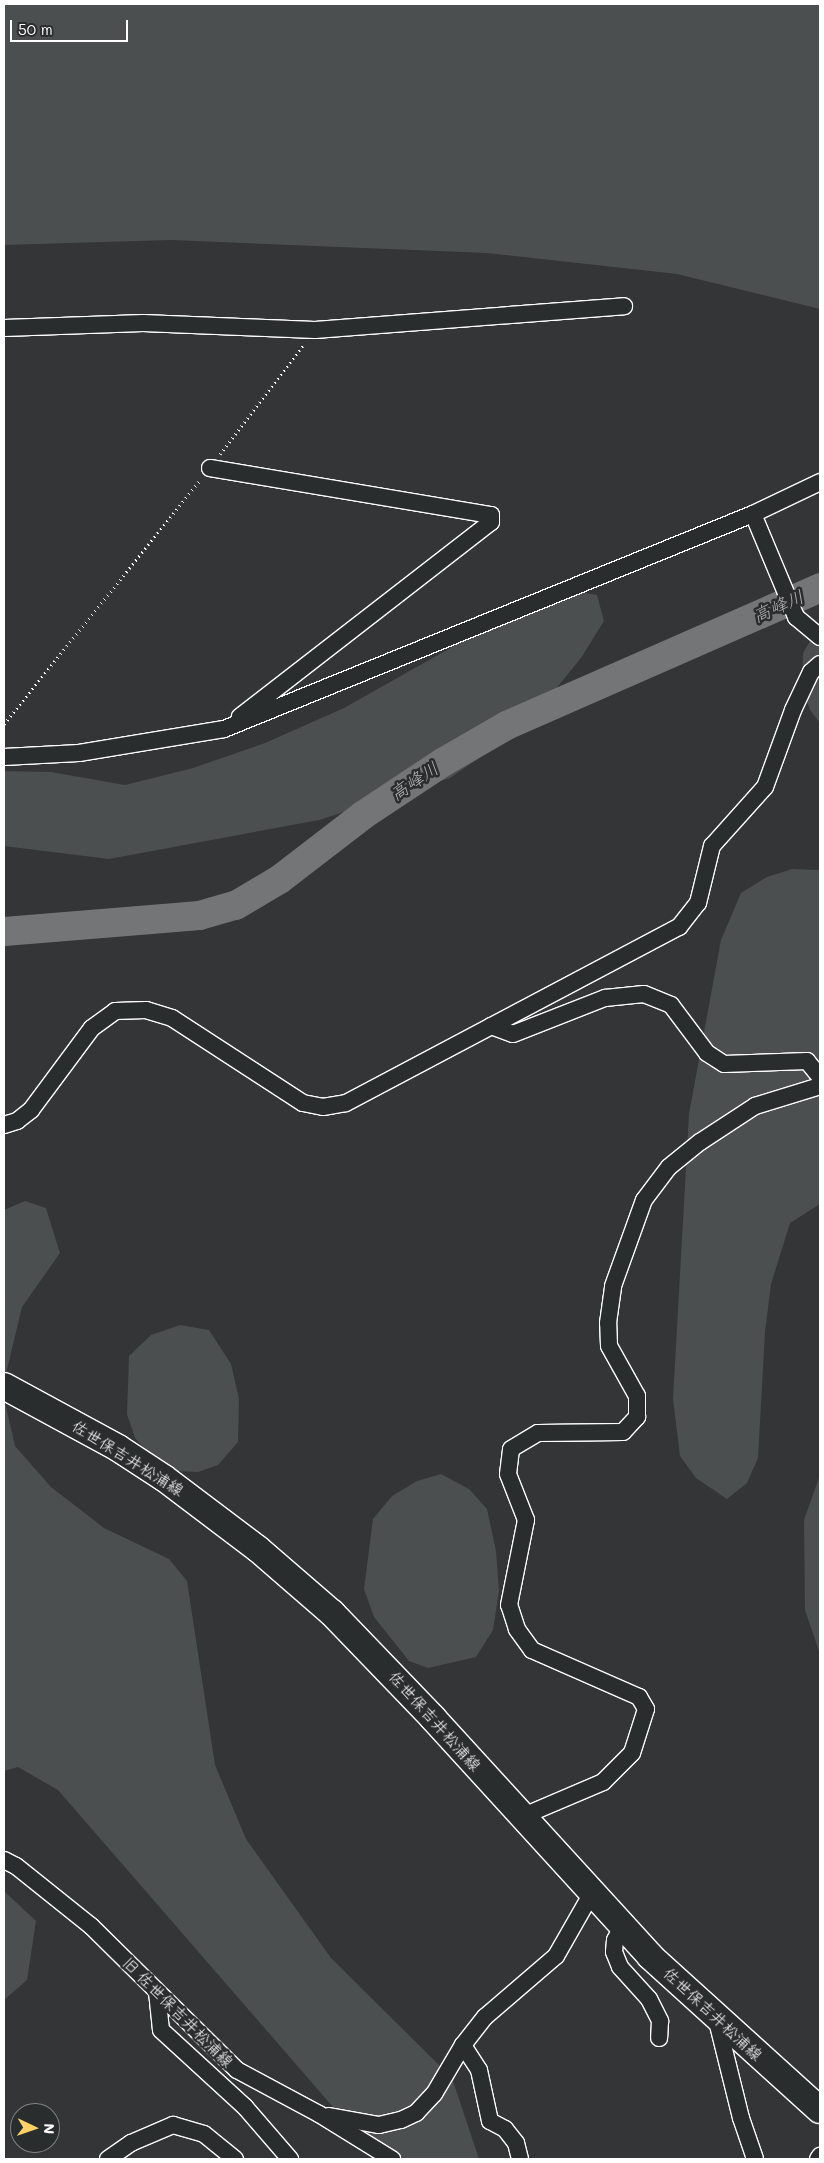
<!DOCTYPE html>
<meta charset="utf-8">
<style>
body{margin:0}
#map{position:relative;width:824px;height:2163px;overflow:hidden;background:#333536;font-family:Mali,"Klee One",sans-serif}
div>[style]{position:absolute}
.green>*{inset:0;background:#4c4f50}
.river>*{height:29px;margin:-14.5px;padding:0 14.5px;transform-origin:14.5px;border-radius:14.5px;background:#737576}
.path>*{height:3px;margin-top:-1.5px;transform-origin:0;background:repeating-linear-gradient(90deg,#fff 0 1px,transparent 0 5px)}
.roads{filter:drop-shadow(1px 0 #fff) drop-shadow(-1px 0 #fff) drop-shadow(0 1px #fff) drop-shadow(0 -1px #fff)}
.minor>*{height:16px;margin:-8px;padding:0 8px;transform-origin:8px;border-radius:8px;background:#2a2d2e}
.primary>*{height:26px;margin:-13px;padding:0 13px;transform-origin:13px;border-radius:13px;background:#2a2d2e}
span{translate:-50% -50%;white-space:nowrap;text-align:center;line-height:1.15;-webkit-text-stroke:5px #2a2d2e;paint-order:stroke}
.street-label{font-size:16px;color:#fff}
.water-label{font-size:18px;color:#b2b3b4;font-style:italic}
.frame{position:absolute;inset:0;border:5px solid #fff;pointer-events:none}
.north{position:absolute;left:10px;top:2103px;width:50px;height:50px;box-sizing:border-box;background:#2a2d2e;border:1px solid #7f8182;border-radius:50%;rotate:93deg;font-size:14px;font-weight:700;line-height:20px;text-align:center;color:#fff}
.north::after{content:'';display:block;margin:auto;width:18px;height:22px;background:#ffd166;clip-path:polygon(50% 0,100% 100%,50% 72%,0 100%)}
.scale{position:absolute;left:10px;top:20px;width:118px;height:22px;box-sizing:border-box;border:2px solid #fff;border-top:0;padding-left:6px;font-size:15px;line-height:18px;white-space:nowrap;color:#fff;-webkit-text-stroke:4px #2a2d2e;paint-order:stroke}
</style>
<div id="map">
<div class="green">
<div style="clip-path:polygon(4px 4px,820px 4px,820px 309px,677px 274px,487px 253px,171px 240px,4px 245px)"></div>
<div style="clip-path:polygon(567px 590px,597px 595px,604px 621px,581px 658px,554px 691px,508px 738px,450px 778px,319px 820px,109px 859px,4px 846px,4px 771px,51px 772px,125px 785px,193px 768px,265px 743px,344px 708px,477px 633px)"></div>
<div style="clip-path:polygon(820px 624px,820px 723px,810px 710px,802px 687px,803px 653px)"></div>
<div style="clip-path:polygon(792px 869px,820px 870px,820px 1204px,790px 1223px,771px 1284px,765px 1332px,758px 1458px,747px 1483px,727px 1499px,696px 1478px,680px 1456px,673px 1399px,689px 1114px,721px 940px,741px 893px,767px 877px)"></div>
<div style="clip-path:polygon(25px 1201px,46px 1208px,60px 1253px,22px 1307px,4px 1382px,4px 1210px)"></div>
<div style="clip-path:polygon(180px 1325px,209px 1330px,231px 1364px,239px 1399px,238px 1442px,218px 1465px,198px 1472px,176px 1471px,155px 1460px,135px 1438px,127px 1414px,129px 1356px,151px 1335px)"></div>
<div style="clip-path:polygon(4px 1398px,15px 1446px,51px 1487px,104px 1528px,169px 1559px,187px 1581px,215px 1765px,246px 1839px,331px 1958px,452px 2078px,479px 2159px,371px 2159px,366px 2145px,58px 1790px,18px 1767px,4px 1771px)"></div>
<div style="clip-path:polygon(441px 1474px,469px 1489px,487px 1509px,496px 1551px,499px 1591px,493px 1630px,476px 1657px,428px 1668px,409px 1661px,374px 1617px,364px 1589px,373px 1519px,392px 1496px,417px 1481px)"></div>
<div style="clip-path:polygon(820px 1475px,820px 1654px,805px 1610px,804px 1520px)"></div>
<div style="clip-path:polygon(4px 1891px,36px 1921px,27px 1980px,4px 2000px)"></div>
</div>
<div class="river">
<div style="left:4px;top:931px;width:196px;rotate:-4.7deg"></div>
<div style="left:199px;top:915px;width:37px;rotate:-16deg"></div>
<div style="left:235px;top:905px;width:51px;rotate:-30.6deg"></div>
<div style="left:279px;top:879px;width:105px;rotate:-37.6deg"></div>
<div style="left:362px;top:815px;width:96px;rotate:-33.5deg"></div>
<div style="left:442px;top:762px;width:74px;rotate:-30deg"></div>
<div style="left:506px;top:725px;width:343px;rotate:-23.7deg"></div>
</div>
<div class="path">
<div style="left:220px;top:454px;width:138px;rotate:-52.6deg"></div>
<div style="left:4px;top:724px;width:314px;rotate:-51.2deg"></div>
</div>
<div class="roads">
<div class="minor">
<div style="left:4px;top:328px;width:139px;rotate:-2.1deg"></div>
<div style="left:143px;top:323px;width:172px;rotate:2.3deg"></div>
<div style="left:315px;top:330px;width:310px;rotate:-4.4deg"></div>
<div style="left:210px;top:468px;width:285px;rotate:9.5deg"></div>
<div style="left:491px;top:515px;width:7px;rotate:90deg"></div>
<div style="left:491px;top:522px;width:318px;rotate:142.2deg"></div>
<div style="left:753px;top:514px;width:112px;rotate:67.3deg"></div>
<div style="left:796px;top:617px;width:31px;rotate:40deg"></div>
<div style="left:4px;top:757px;width:75px;rotate:-3.1deg"></div>
<div style="left:79px;top:753px;width:147px;rotate:-9.4deg"></div>
<div style="left:224px;top:729px;width:571px;rotate:-22.12deg"></div>
<div style="left:753px;top:514px;width:74px;rotate:-25.5deg"></div>
<div style="left:491px;top:1026px;width:23px;rotate:20deg"></div>
<div style="left:513px;top:1034px;width:99px;rotate:-21.4deg"></div>
<div style="left:605px;top:998px;width:39px;rotate:-6deg"></div>
<div style="left:644px;top:994px;width:29px;rotate:22deg"></div>
<div style="left:671px;top:1005px;width:60px;rotate:53.1deg"></div>
<div style="left:707px;top:1053px;width:20px;rotate:33deg"></div>
<div style="left:724px;top:1064px;width:83px;rotate:-2.1deg"></div>
<div style="left:807px;top:1061px;width:21px;rotate:51deg"></div>
<div style="left:4px;top:1125px;width:14px;rotate:-17deg"></div>
<div style="left:17px;top:1121px;width:18px;rotate:-38deg"></div>
<div style="left:31px;top:1110px;width:102px;rotate:-53.4deg"></div>
<div style="left:92px;top:1028px;width:29px;rotate:-36deg"></div>
<div style="left:115px;top:1011px;width:31px;rotate:-2deg"></div>
<div style="left:146px;top:1010px;width:27px;rotate:17deg"></div>
<div style="left:172px;top:1018px;width:156px;rotate:33deg"></div>
<div style="left:303px;top:1103px;width:20px;rotate:11deg"></div>
<div style="left:323px;top:1107px;width:23px;rotate:-10deg"></div>
<div style="left:346px;top:1103px;width:377px;rotate:-27.9deg"></div>
<div style="left:679px;top:927px;width:31px;rotate:-52deg"></div>
<div style="left:698px;top:903px;width:59px;rotate:-76.2deg"></div>
<div style="left:712px;top:846px;width:79px;rotate:-48.1deg"></div>
<div style="left:765px;top:787px;width:82px;rotate:-70deg"></div>
<div style="left:793px;top:710px;width:42px;rotate:-64.7deg"></div>
<div style="left:811px;top:672px;width:12px;rotate:-42deg"></div>
<div style="left:521px;top:1817px;width:89px;rotate:-23.1deg"></div>
<div style="left:603px;top:1782px;width:41px;rotate:-45deg"></div>
<div style="left:632px;top:1753px;width:46px;rotate:-72.3deg"></div>
<div style="left:646px;top:1709px;width:14px;rotate:-120deg"></div>
<div style="left:639px;top:1697px;width:117px;rotate:-156.3deg"></div>
<div style="left:532px;top:1650px;width:26px;rotate:-126deg"></div>
<div style="left:517px;top:1629px;width:25px;rotate:-108deg"></div>
<div style="left:509px;top:1605px;width:87px;rotate:-78.7deg"></div>
<div style="left:526px;top:1520px;width:49px;rotate:-111.4deg"></div>
<div style="left:508px;top:1474px;width:25px;rotate:-83deg"></div>
<div style="left:511px;top:1449px;width:31px;rotate:-31deg"></div>
<div style="left:538px;top:1433px;width:85px;rotate:-0.7deg"></div>
<div style="left:623px;top:1432px;width:21px;rotate:-47deg"></div>
<div style="left:637px;top:1417px;width:21px;rotate:-90deg"></div>
<div style="left:637px;top:1396px;width:57px;rotate:-119.2deg"></div>
<div style="left:609px;top:1346px;width:23px;rotate:-92deg"></div>
<div style="left:608px;top:1323px;width:37px;rotate:-82deg"></div>
<div style="left:613px;top:1286px;width:91px;rotate:-70.2deg"></div>
<div style="left:644px;top:1200px;width:41px;rotate:-52.9deg"></div>
<div style="left:669px;top:1167px;width:40px;rotate:-39deg"></div>
<div style="left:700px;top:1142px;width:66px;rotate:-33.2deg"></div>
<div style="left:755px;top:1106px;width:68px;rotate:-17.1deg"></div>
<div style="left:4px;top:1860px;width:13px;rotate:27deg"></div>
<div style="left:16px;top:1866px;width:96px;rotate:38.7deg"></div>
<div style="left:91px;top:1926px;width:205px;rotate:44.6deg"></div>
<div style="left:237px;top:2070px;width:93px;rotate:28.2deg"></div>
<div style="left:319px;top:2114px;width:86px;rotate:31.7deg"></div>
<div style="left:622px;top:1927px;width:15px;rotate:118deg"></div>
<div style="left:615px;top:1940px;width:12px;rotate:95deg"></div>
<div style="left:614px;top:1952px;width:16px;rotate:68deg"></div>
<div style="left:620px;top:1967px;width:43px;rotate:47.8deg"></div>
<div style="left:649px;top:1999px;width:25px;rotate:63deg"></div>
<div style="left:660px;top:2021px;width:17px;rotate:93deg"></div>
<div style="left:157px;top:1992px;width:38px;rotate:84deg"></div>
<div style="left:161px;top:2030px;width:114px;rotate:42.5deg"></div>
<div style="left:245px;top:2107px;width:69px;rotate:49.1deg"></div>
<div style="left:717px;top:2021px;width:100px;rotate:76.1deg"></div>
<div style="left:741px;top:2118px;width:43px;rotate:71.1deg"></div>
<div style="left:329px;top:2116px;width:51px;rotate:10.2deg"></div>
<div style="left:379px;top:2125px;width:23px;rotate:-13deg"></div>
<div style="left:401px;top:2120px;width:17px;rotate:-25deg"></div>
<div style="left:416px;top:2113px;width:26px;rotate:-47deg"></div>
<div style="left:434px;top:2094px;width:57px;rotate:-59.4deg"></div>
<div style="left:108px;top:2159px;width:28px;rotate:-35deg"></div>
<div style="left:131px;top:2143px;width:46px;rotate:-23.2deg"></div>
<div style="left:173px;top:2125px;width:32px;rotate:16deg"></div>
<div style="left:204px;top:2134px;width:40px;rotate:39deg"></div>
<div style="left:520px;top:2159px;width:16px;rotate:-104deg"></div>
<div style="left:516px;top:2143px;width:18px;rotate:-128deg"></div>
<div style="left:505px;top:2129px;width:17px;rotate:-152deg"></div>
<div style="left:490px;top:2121px;width:52px;rotate:-102.2deg"></div>
<div style="left:479px;top:2070px;width:30px;rotate:-123deg"></div>
<div style="left:463px;top:2045px;width:36px;rotate:-52deg"></div>
<div style="left:485px;top:2017px;width:94px;rotate:-40.7deg"></div>
<div style="left:556px;top:1956px;width:73px;rotate:-60.3deg"></div>
<div style="left:818px;top:2159px;width:4px;rotate:-56deg"></div>
</div>
<div class="primary">
<div style="left:4px;top:1386px;width:130px;rotate:28.5deg"></div>
<div style="left:118px;top:1448px;width:55px;rotate:33.1deg"></div>
<div style="left:164px;top:1478px;width:118px;rotate:37.1deg"></div>
<div style="left:258px;top:1549px;width:98px;rotate:40.9deg"></div>
<div style="left:332px;top:1613px;width:146px;rotate:46.1deg"></div>
<div style="left:433px;top:1718px;width:322px;rotate:47.6deg"></div>
<div style="left:650px;top:1956px;width:229px;rotate:42.2deg"></div>
</div>
</div>
<div class="street-label">
<span style="left:128px;top:1458px;rotate:32deg">佐世保吉井松浦線</span>
<span style="left:435px;top:1721px;rotate:48deg">佐世保吉井松浦線</span>
<span style="left:178px;top:2012px;rotate:45deg">旧 佐世保吉井松浦線</span>
<span style="left:713px;top:2014px;rotate:43deg">佐世保吉井松浦線</span>
</div>
<div class="water-label">
<span style="left:778px;top:606px;rotate:-24deg">高峰川</span>
<span style="left:414px;top:781px;rotate:-34deg">高峰川</span>
</div>
<div class="frame"></div>
<div class="north">N</div>
<div class="scale">50 m</div>
</div>
